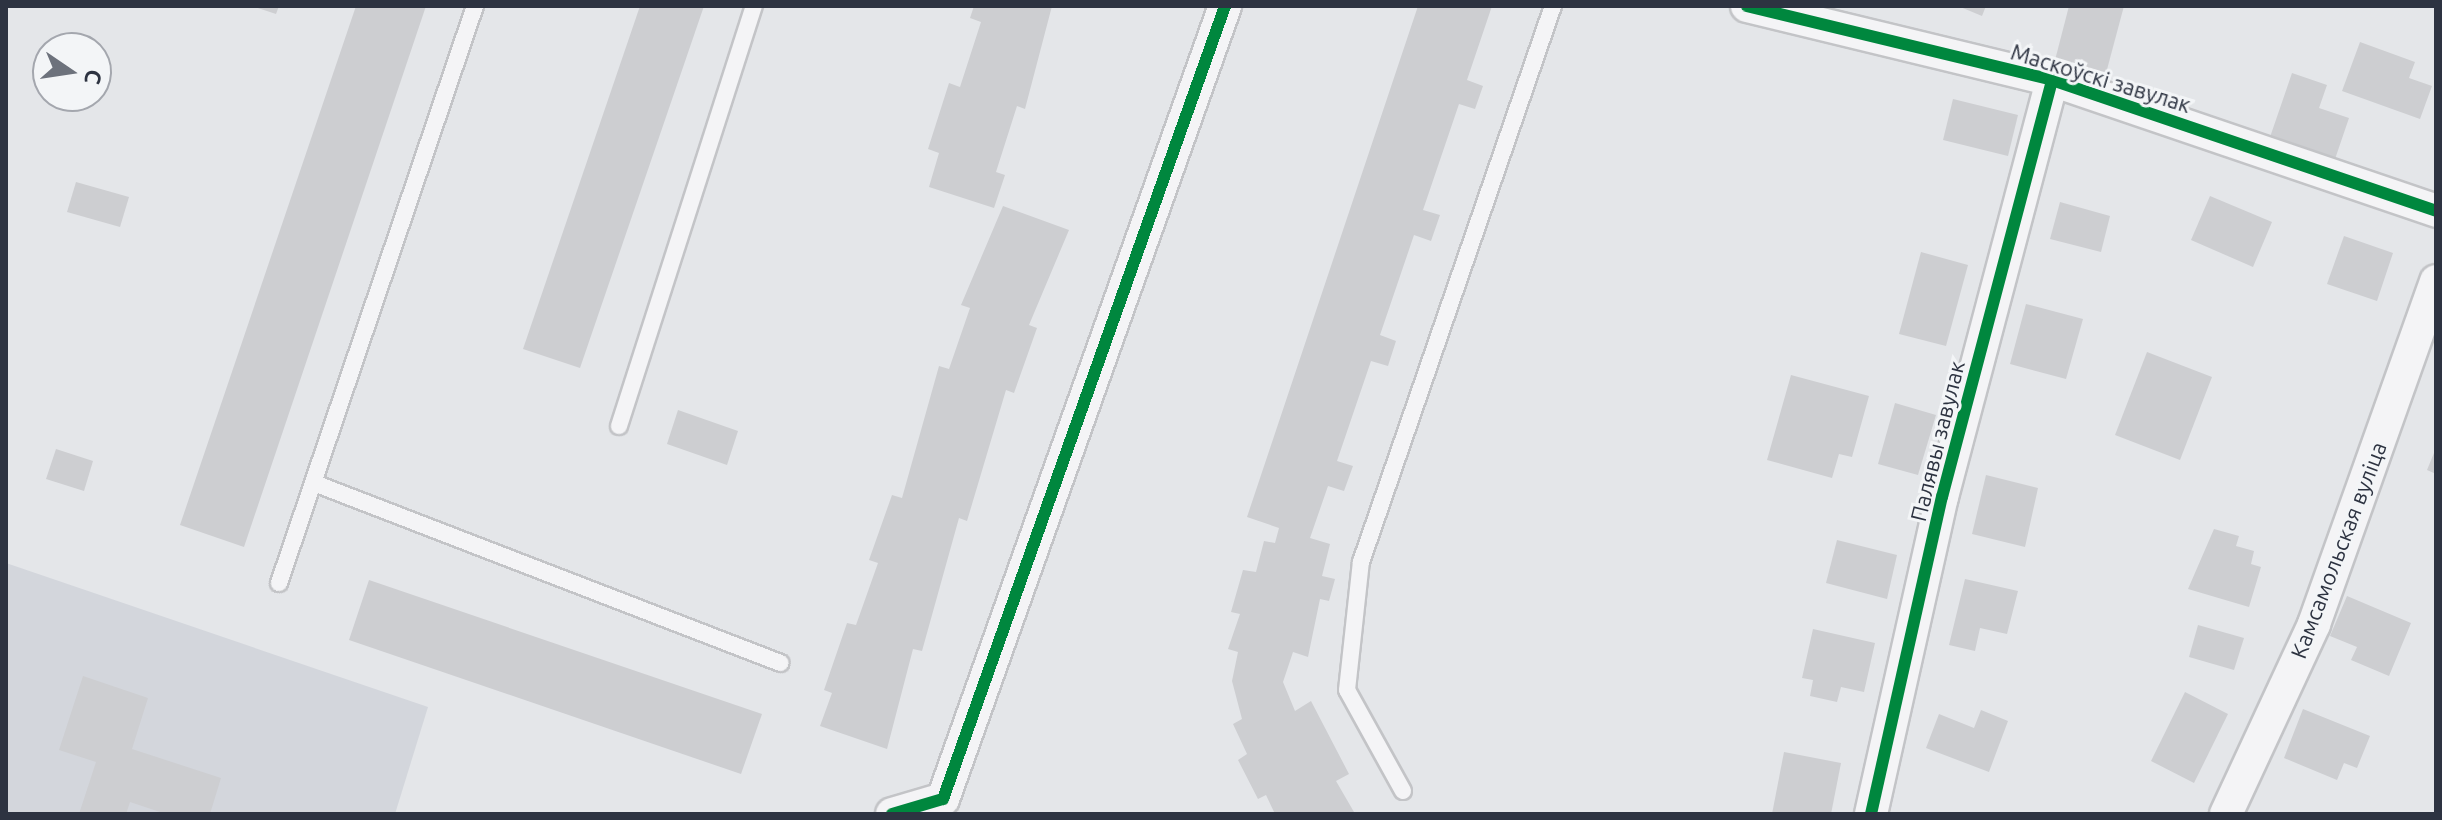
<!DOCTYPE html>
<meta charset="utf-8">
<style>
body{margin:0}
#map{position:relative;width:2442px;height:820px;overflow:hidden;background:#e4e6e9;font-family:Ubuntu,sans-serif}
div>[style]{position:absolute}
.built>*{inset:0;background:#d3d6dc}
.building>*{inset:0;background:#cdced1}
.roads{filter:drop-shadow(2px 0 #c3c4c7) drop-shadow(-2px 0 #c3c4c7) drop-shadow(0 2px #c3c4c7) drop-shadow(0 -2px #c3c4c7)}
.service>*{height:16px;margin:-8px;padding:0 8px;transform-origin:8px;border-radius:8px;background:#f4f4f6}
.minor>*{height:32px;margin:-16px;padding:0 16px;transform-origin:16px;border-radius:16px;background:#f4f4f6}
.cycleway>*{height:12px;margin:-6px;padding:0 6px;transform-origin:6px;border-radius:6px;background:#00873e}
span{translate:-50% -50%;white-space:nowrap;text-align:center;line-height:1.15;-webkit-text-stroke:6px #f3f5f7;paint-order:stroke}
.street-label{font-size:22px;color:#2d3341}
.frame{position:absolute;inset:0;border:8px solid #2d3341;pointer-events:none}
.north{position:absolute;left:32px;top:32px;width:80px;height:80px;box-sizing:border-box;background:#f3f5f7;border:2px solid #a4a7ae;border-radius:50%;rotate:103deg;font-size:22px;font-weight:700;line-height:32px;text-align:center;color:#2d3341}
.north::after{content:'';display:block;margin:auto;width:28px;height:36px;background:#6d727c;clip-path:polygon(50% 0,100% 100%,50% 72%,0 100%)}
</style>
<div id="map">
<div class="built">
<div style="clip-path:polygon(6px 563px,428px 707px,395px 814px,6px 814px)"></div>
</div>
<div class="building">
<div style="clip-path:polygon(252px 6px,279px 6px,276px 14px)"></div>
<div style="clip-path:polygon(356px 6px,426px 6px,244px 547px,180px 525px)"></div>
<div style="clip-path:polygon(640px 6px,704px 6px,580px 368px,523px 349px)"></div>
<div style="clip-path:polygon(974px 6px,1052px 6px,1025px 109px,1017px 106px,996px 172px,1005px 175px,994px 208px,929px 187px,939px 153px,928px 149px,949px 83px,960px 87px,981px 22px,970px 18px)"></div>
<div style="clip-path:polygon(1418px 6px,1492px 6px,1467px 80px,1483px 86px,1475px 109px,1459px 104px,1423px 210px,1440px 215px,1431px 241px,1414px 235px,1380px 335px,1396px 341px,1388px 366px,1371px 361px,1337px 461px,1353px 466px,1344px 491px,1328px 486px,1310px 538px,1330px 544px,1322px 576px,1335px 579px,1329px 601px,1320px 599px,1308px 657px,1293px 652px,1283px 682px,1295px 711px,1311px 701px,1349px 774px,1336px 781px,1354px 812px,1275px 814px,1266px 795px,1258px 799px,1238px 760px,1247px 754px,1233px 724px,1242px 719px,1232px 681px,1238px 652px,1228px 649px,1240px 614px,1231px 612px,1243px 570px,1256px 572px,1264px 541px,1275px 543px,1279px 528px,1247px 517px)"></div>
<div style="clip-path:polygon(1958px 6px,1986px 6px,1982px 16px)"></div>
<div style="clip-path:polygon(2069px 6px,2124px 6px,2105px 77px,2054px 64px)"></div>
<div style="clip-path:polygon(2360px 42px,2415px 62px,2409px 78px,2432px 86px,2420px 119px,2342px 91px)"></div>
<div style="clip-path:polygon(2292px 73px,2327px 85px,2319px 108px,2349px 118px,2334px 162px,2269px 140px)"></div>
<div style="clip-path:polygon(1953px 99px,2018px 115px,2008px 156px,1943px 140px)"></div>
<div style="clip-path:polygon(76px 182px,129px 197px,120px 227px,67px 212px)"></div>
<div style="clip-path:polygon(2210px 196px,2272px 222px,2253px 267px,2191px 240px)"></div>
<div style="clip-path:polygon(2060px 202px,2110px 216px,2101px 252px,2050px 239px)"></div>
<div style="clip-path:polygon(1003px 206px,1069px 230px,1029px 325px,1037px 328px,1014px 393px,1006px 390px,967px 521px,959px 518px,922px 651px,913px 649px,887px 749px,820px 726px,832px 693px,824px 690px,847px 623px,856px 625px,878px 563px,869px 560px,892px 495px,902px 498px,939px 366px,949px 369px,970px 308px,961px 305px)"></div>
<div style="clip-path:polygon(2344px 236px,2393px 253px,2377px 301px,2327px 284px)"></div>
<div style="clip-path:polygon(1921px 252px,1968px 265px,1946px 346px,1899px 334px)"></div>
<div style="clip-path:polygon(2026px 304px,2083px 319px,2066px 379px,2010px 364px)"></div>
<div style="clip-path:polygon(2147px 352px,2212px 377px,2180px 460px,2115px 435px)"></div>
<div style="clip-path:polygon(1791px 375px,1869px 396px,1852px 457px,1839px 454px,1832px 478px,1767px 460px)"></div>
<div style="clip-path:polygon(1895px 403px,1936px 415px,1918px 475px,1878px 464px)"></div>
<div style="clip-path:polygon(678px 410px,738px 431px,727px 465px,667px 444px)"></div>
<div style="clip-path:polygon(2436px 448px,2436px 474px,2427px 470px)"></div>
<div style="clip-path:polygon(56px 449px,93px 461px,84px 491px,46px 479px)"></div>
<div style="clip-path:polygon(1986px 475px,2038px 488px,2025px 547px,1972px 534px)"></div>
<div style="clip-path:polygon(2214px 529px,2239px 536px,2236px 546px,2254px 551px,2251px 564px,2261px 567px,2249px 607px,2188px 589px)"></div>
<div style="clip-path:polygon(1837px 540px,1897px 555px,1887px 599px,1826px 583px)"></div>
<div style="clip-path:polygon(1965px 579px,2018px 591px,2007px 634px,1980px 628px,1975px 651px,1949px 645px)"></div>
<div style="clip-path:polygon(369px 580px,762px 714px,741px 774px,349px 640px)"></div>
<div style="clip-path:polygon(2347px 596px,2411px 623px,2389px 676px,2351px 660px,2357px 647px,2330px 636px)"></div>
<div style="clip-path:polygon(2198px 625px,2244px 638px,2234px 670px,2189px 657px)"></div>
<div style="clip-path:polygon(1813px 629px,1875px 643px,1864px 692px,1841px 687px,1837px 702px,1810px 696px,1813px 680px,1802px 678px)"></div>
<div style="clip-path:polygon(83px 676px,148px 698px,132px 749px,221px 778px,210px 814px,166px 814px,130px 802px,126px 814px,79px 814px,96px 762px,59px 750px)"></div>
<div style="clip-path:polygon(2185px 692px,2228px 714px,2194px 783px,2151px 761px)"></div>
<div style="clip-path:polygon(2303px 709px,2370px 736px,2357px 768px,2344px 763px,2337px 780px,2284px 758px)"></div>
<div style="clip-path:polygon(1981px 710px,2008px 721px,1989px 772px,1926px 748px,1939px 714px,1974px 728px)"></div>
<div style="clip-path:polygon(1784px 752px,1841px 763px,1831px 814px,1772px 814px)"></div>
</div>
<div class="roads">
<div class="service">
<div style="left:619px;top:426px;width:441px;rotate:-72.2deg"></div>
<div style="left:314px;top:483px;width:500px;rotate:21.1deg"></div>
<div style="left:279px;top:583px;width:609px;rotate:-71.24deg"></div>
<div style="left:1403px;top:791px;width:115px;rotate:-119deg"></div>
<div style="left:1347px;top:690px;width:129px;rotate:-83.8deg"></div>
<div style="left:1361px;top:562px;width:588px;rotate:-70.95deg"></div>
</div>
<div class="minor">
<div style="left:1747px;top:6px;width:314px;rotate:13.6deg"></div>
<div style="left:2052px;top:80px;width:406px;rotate:18.8deg"></div>
<div style="left:892px;top:814px;width:53px;rotate:-16.4deg"></div>
<div style="left:943px;top:799px;width:842px;rotate:-70.42deg"></div>
<div style="left:1871px;top:814px;width:325px;rotate:-77.4deg"></div>
<div style="left:1942px;top:497px;width:431px;rotate:-75.2deg"></div>
<div style="left:2226px;top:814px;width:209px;rotate:-65.1deg"></div>
<div style="left:2314px;top:624px;width:364px;rotate:-70.4deg"></div>
</div>
</div>
<div class="cycleway">
<div style="left:1747px;top:6px;width:314px;rotate:13.6deg"></div>
<div style="left:2052px;top:80px;width:406px;rotate:18.8deg"></div>
<div style="left:892px;top:814px;width:53px;rotate:-16.4deg"></div>
<div style="left:943px;top:799px;width:842px;rotate:-70.42deg"></div>
<div style="left:1871px;top:814px;width:325px;rotate:-77.4deg"></div>
<div style="left:1942px;top:497px;width:431px;rotate:-75.2deg"></div>
</div>
<div class="street-label">
<span style="left:2101px;top:78px;rotate:17deg">Маскоўскі завулак</span>
<span style="left:1937px;top:441px;rotate:-76deg">Палявы завулак</span>
<span style="left:2338px;top:550px;rotate:-69deg">Камсамольская вуліца</span>
</div>
<div class="frame"></div>
<div class="north">С</div>
</div>
